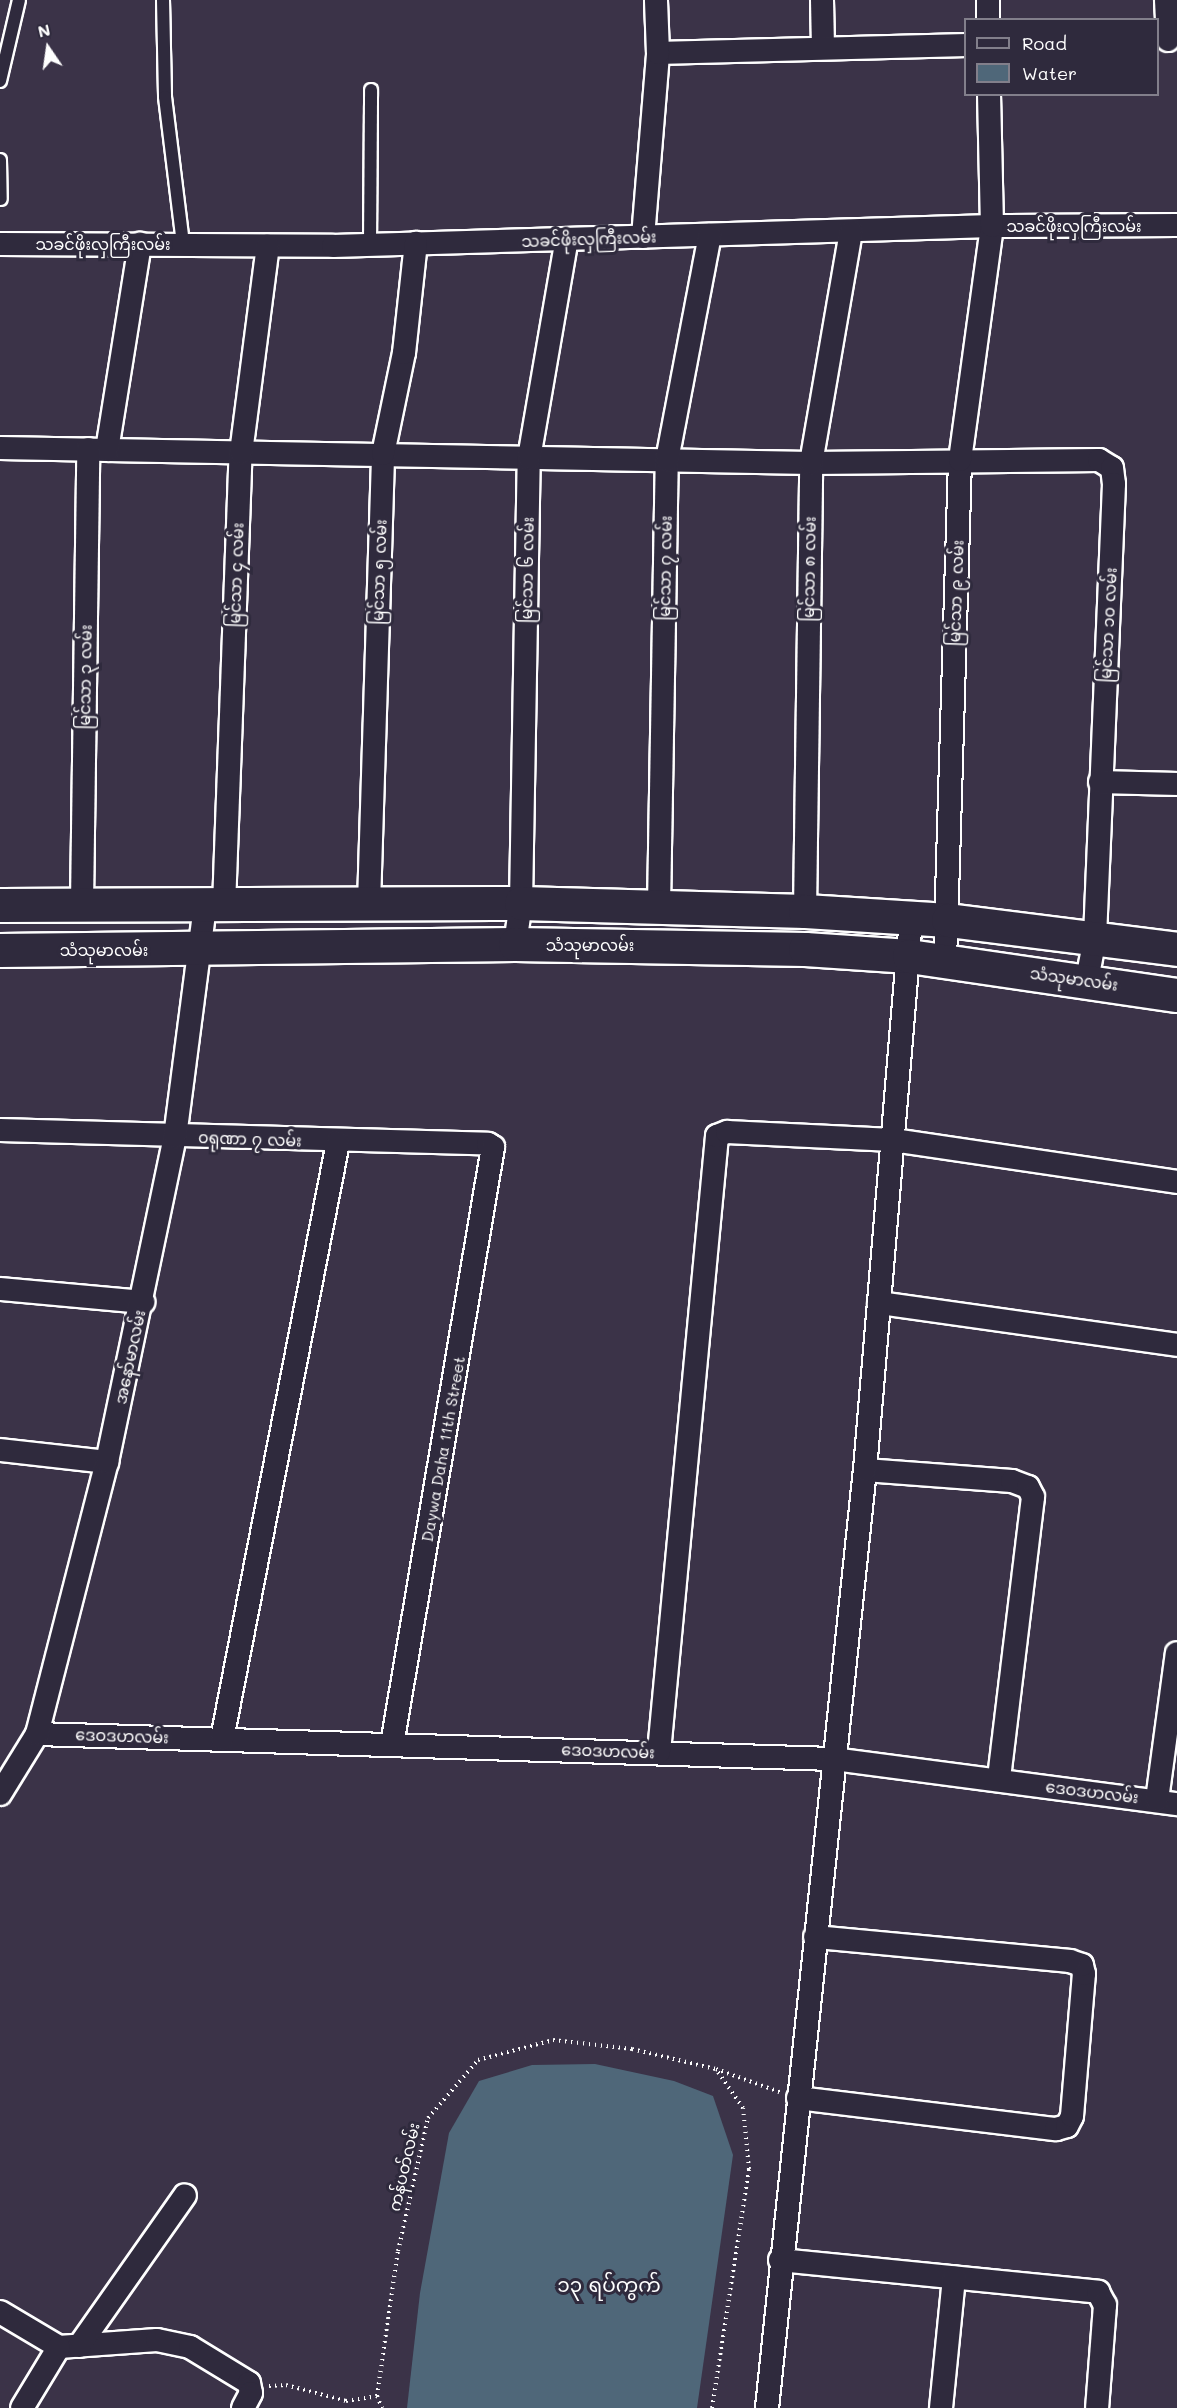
<!DOCTYPE html>
<meta charset="utf-8">
<style>
body{margin:0}
#map{position:relative;width:1177px;height:2408px;overflow:hidden;background:#3b3348;font-family:Mali,"Noto Sans Myanmar",sans-serif}
div>[style]{position:absolute}
.water>*{inset:0;background:#4f6779}
.path>*{height:4px;margin-top:-2px;transform-origin:0;background:repeating-linear-gradient(90deg,#fff 0 1.5px,transparent 0 6px)}
.roads{filter:drop-shadow(2px 0 #fff) drop-shadow(-2px 0 #fff) drop-shadow(0 2px #fff) drop-shadow(0 -2px #fff)}
.service>*{height:12px;margin:-6px;padding:0 6px;transform-origin:6px;border-radius:6px;background:#2f2a3d}
.minor>*{height:22px;margin:-11px;padding:0 11px;transform-origin:11px;border-radius:11px;background:#2f2a3d}
.primary>*{height:33px;margin:-16.5px;padding:0 16.5px;transform-origin:16.5px;border-radius:16.5px;background:#2f2a3d}
span{translate:-50% -50%;white-space:nowrap;text-align:center;line-height:1.15;-webkit-text-stroke:6px #2f2a3d;paint-order:stroke}
.street-label{font-size:16px;color:#fff}
.quarter-label{font-size:20px;color:#fff}
.legend{position:absolute;left:964px;top:18px;width:195px;height:78px;box-sizing:border-box;background:#2f2a3d;border:2px solid #827f8b;margin:0;padding:8px 10px;list-style:none;font-size:18px;color:#fff}
.legend li{display:flex;align-items:center;gap:12px;height:30px}
.legend b{width:30px;border:2px solid #827f8b}
.north{position:absolute;left:18px;top:18px;width:60px;height:60px;-webkit-text-stroke:4px #2f2a3d;paint-order:stroke;rotate:347deg;font-size:16px;font-weight:700;line-height:24px;text-align:center;color:#fff}
.north::after{content:'';display:block;margin:auto;width:21px;height:27px;background:#fff;clip-path:polygon(50% 0,100% 100%,50% 72%,0 100%)}
</style>
<div id="map">
<div class="water">
<div style="clip-path:polygon(595px 2064px,674px 2081px,713px 2096px,733px 2155px,697px 2408px,407px 2408px,420px 2293px,449px 2133px,479px 2081px,532px 2065px)"></div>
</div>
<div class="path">
<div style="left:269px;top:2386px;width:17px;rotate:-3deg"></div>
<div style="left:286px;top:2385px;width:62px;rotate:14.9deg"></div>
<div style="left:346px;top:2401px;width:31px;rotate:-9deg"></div>
<div style="left:377px;top:2396px;width:147px;rotate:-81.8deg"></div>
<div style="left:398px;top:2251px;width:136px;rotate:-77.3deg"></div>
<div style="left:428px;top:2118px;width:77px;rotate:-49.2deg"></div>
<div style="left:478px;top:2060px;width:78px;rotate:-14.9deg"></div>
<div style="left:553px;top:2040px;width:80px;rotate:6.5deg"></div>
<div style="left:632px;top:2049px;width:86px;rotate:13.4deg"></div>
<div style="left:716px;top:2069px;width:68px;rotate:19.8deg"></div>
<div style="left:377px;top:2396px;width:13px;rotate:67deg"></div>
<div style="left:712px;top:2408px;width:242px;rotate:-81.2deg"></div>
<div style="left:749px;top:2169px;width:61px;rotate:-95.6deg"></div>
<div style="left:743px;top:2108px;width:47px;rotate:-124.7deg"></div>
</div>
<div class="roads">
<div class="service">
<div style="left:163px;top:0;width:97px;rotate:88.8deg"></div>
<div style="left:165px;top:97px;width:148px;rotate:83deg"></div>
<div style="left:0;top:81px;width:83px;rotate:-76.8deg"></div>
<div style="left:0;top:160px;width:39px;rotate:89deg"></div>
<div style="left:370px;top:245px;width:155px;rotate:-89.6deg"></div>
</div>
<div class="minor">
<div style="left:822px;top:0;width:48px;rotate:88.8deg"></div>
<div style="left:988px;top:0;width:20px;rotate:90deg"></div>
<div style="left:1166px;top:0;width:40px;rotate:87.1deg"></div>
<div style="left:658px;top:53px;width:308px;rotate:-1.5deg"></div>
<div style="left:643px;top:237px;width:185px;rotate:-85.3deg"></div>
<div style="left:658px;top:53px;width:53px;rotate:-92.2deg"></div>
<div style="left:0;top:244px;width:333px;rotate:0.3deg"></div>
<div style="left:333px;top:246px;width:659px;rotate:-1.74deg"></div>
<div style="left:992px;top:226px;width:185px;rotate:-0.3deg"></div>
<div style="left:0;top:448px;width:811px;rotate:1.06deg"></div>
<div style="left:811px;top:463px;width:288px;rotate:-0.6deg"></div>
<div style="left:1099px;top:460px;width:15px;rotate:32deg"></div>
<div style="left:1112px;top:468px;width:16px;rotate:83deg"></div>
<div style="left:1114px;top:484px;width:454px;rotate:92.4deg"></div>
<div style="left:1095px;top:938px;width:43px;rotate:100.8deg"></div>
<div style="left:107px;top:450px;width:209px;rotate:-80.9deg"></div>
<div style="left:1100px;top:782px;width:77px;rotate:1.5deg"></div>
<div style="left:369px;top:903px;width:449px;rotate:-88.2deg"></div>
<div style="left:383px;top:454px;width:103px;rotate:-78.3deg"></div>
<div style="left:404px;top:353px;width:111px;rotate:-83.8deg"></div>
<div style="left:82px;top:904px;width:455px;rotate:-89.2deg"></div>
<div style="left:224px;top:906px;width:453px;rotate:-87.9deg"></div>
<div style="left:241px;top:453px;width:209px;rotate:-82.6deg"></div>
<div style="left:659px;top:906px;width:446px;rotate:-89deg"></div>
<div style="left:667px;top:460px;width:229px;rotate:-79.2deg"></div>
<div style="left:805px;top:911px;width:448px;rotate:-89.2deg"></div>
<div style="left:811px;top:463px;width:235px;rotate:-80.2deg"></div>
<div style="left:515px;top:944px;width:41px;rotate:-81.7deg"></div>
<div style="left:521px;top:903px;width:445px;rotate:-89deg"></div>
<div style="left:529px;top:458px;width:222px;rotate:-80.2deg"></div>
<div style="left:945px;top:962px;width:502px;rotate:-88.29deg"></div>
<div style="left:960px;top:460px;width:236px;rotate:-82.2deg"></div>
<div style="left:992px;top:226px;width:132px;rotate:-91.3deg"></div>
<div style="left:0;top:1130px;width:488px;rotate:1.6deg"></div>
<div style="left:488px;top:1144px;width:6px;rotate:31deg"></div>
<div style="left:493px;top:1147px;width:606px;rotate:99.59deg"></div>
<div style="left:0;top:1289px;width:144px;rotate:5.2deg"></div>
<div style="left:879px;top:1303px;width:301px;rotate:8deg"></div>
<div style="left:0;top:1450px;width:108px;rotate:6.4deg"></div>
<div style="left:865px;top:1470px;width:147px;rotate:4.3deg"></div>
<div style="left:1012px;top:1481px;width:17px;rotate:21deg"></div>
<div style="left:1028px;top:1487px;width:11px;rotate:63deg"></div>
<div style="left:1033px;top:1497px;width:285px;rotate:96.9deg"></div>
<div style="left:37px;top:1734px;width:797px;rotate:1.8deg"></div>
<div style="left:834px;top:1759px;width:346px;rotate:7.5deg"></div>
<div style="left:222px;top:1739px;width:608px;rotate:-79deg"></div>
<div style="left:659px;top:1752px;width:619px;rotate:-84.62deg"></div>
<div style="left:717px;top:1136px;width:11px;rotate:-22deg"></div>
<div style="left:727px;top:1132px;width:166px;rotate:2.8deg"></div>
<div style="left:893px;top:1140px;width:287px;rotate:8.4deg"></div>
<div style="left:0;top:1794px;width:70px;rotate:-58.3deg"></div>
<div style="left:37px;top:1734px;width:281px;rotate:-75.6deg"></div>
<div style="left:107px;top:1462px;width:332px;rotate:-78.2deg"></div>
<div style="left:175px;top:1137px;width:234px;rotate:-82.6deg"></div>
<div style="left:1157px;top:1800px;width:148px;rotate:-82.3deg"></div>
<div style="left:798px;top:2098px;width:260px;rotate:6.9deg"></div>
<div style="left:1056px;top:2129px;width:11px;rotate:-15deg"></div>
<div style="left:1067px;top:2126px;width:11px;rotate:-63deg"></div>
<div style="left:1072px;top:2116px;width:143px;rotate:-85.2deg"></div>
<div style="left:1084px;top:1974px;width:9px;rotate:-103deg"></div>
<div style="left:1082px;top:1965px;width:13px;rotate:-162deg"></div>
<div style="left:1070px;top:1961px;width:256px;rotate:-174.6deg"></div>
<div style="left:780px;top:2260px;width:320px;rotate:5.7deg"></div>
<div style="left:1098px;top:2292px;width:15px;rotate:62deg"></div>
<div style="left:1105px;top:2305px;width:103px;rotate:94.4deg"></div>
<div style="left:0;top:2312px;width:69px;rotate:30.7deg"></div>
<div style="left:59px;top:2347px;width:98px;rotate:-4.1deg"></div>
<div style="left:157px;top:2340px;width:34px;rotate:12deg"></div>
<div style="left:190px;top:2347px;width:69px;rotate:31.4deg"></div>
<div style="left:249px;top:2383px;width:10px;rotate:79deg"></div>
<div style="left:251px;top:2393px;width:17px;rotate:118deg"></div>
<div style="left:79px;top:2346px;width:184px;rotate:-54.9deg"></div>
<div style="left:22px;top:2408px;width:71px;rotate:-58.8deg"></div>
<div style="left:767px;top:2408px;width:943px;rotate:-84.04deg"></div>
<div style="left:865px;top:1470px;width:553px;rotate:-85.23deg"></div>
<div style="left:941px;top:2408px;width:131px;rotate:-84.3deg"></div>
</div>
<div class="primary">
<div style="left:0;top:905px;width:521px;rotate:-0.22deg"></div>
<div style="left:521px;top:903px;width:284px;rotate:1.6deg"></div>
<div style="left:805px;top:911px;width:143px;rotate:3.6deg"></div>
<div style="left:948px;top:920px;width:231px;rotate:7.2deg"></div>
<div style="left:0;top:950px;width:515px;rotate:-0.67deg"></div>
<div style="left:515px;top:944px;width:290px;rotate:1deg"></div>
<div style="left:805px;top:949px;width:104px;rotate:3.9deg"></div>
<div style="left:909px;top:956px;width:271px;rotate:8.3deg"></div>
</div>
</div>
<div class="street-label">
<span style="left:1074px;top:226px">သခင်ဖိုးလှကြီးလမ်း</span>
<span style="left:589px;top:239px;rotate:-2deg">သခင်ဖိုးလှကြီးလမ်း</span>
<span style="left:103px;top:244px">သခင်ဖိုးလှကြီးလမ်း</span>
<span style="left:665px;top:568px;rotate:-89deg">မြင်သာ ၇ လမ်း</span>
<span style="left:809px;top:569px;rotate:-89deg">မြင်သာ ၈ လမ်း</span>
<span style="left:527px;top:570px;rotate:-89deg">မြင်သာ ၆ လမ်း</span>
<span style="left:379px;top:572px;rotate:-88deg">မြင်သာ ၅ လမ်း</span>
<span style="left:236px;top:575px;rotate:-88deg">မြင်သာ ၄ လမ်း</span>
<span style="left:956px;top:593px;rotate:-88deg">မြင်သာ ၉ လမ်း</span>
<span style="left:1108px;top:625px;rotate:-87deg">မြင်သာ ၁၀ လမ်း</span>
<span style="left:85px;top:677px;rotate:-89deg">မြင်သာ ၃ လမ်း</span>
<span style="left:590px;top:945px">သံသုမာလမ်း</span>
<span style="left:104px;top:950px">သံသုမာလမ်း</span>
<span style="left:1074px;top:979px;rotate:8deg">သံသုမာလမ်း</span>
<span style="left:250px;top:1139px;rotate:2deg">၀ရုဏာ ၇ လမ်း</span>
<span style="left:130px;top:1357px;rotate:-78deg">အနော်မာလမ်း</span>
<span style="left:443px;top:1449px;rotate:-80deg">Daywa Daha 11th Street</span>
<span style="left:122px;top:1736px;rotate:2deg">ဒေဝဒဟလမ်း</span>
<span style="left:608px;top:1751px;rotate:2deg">ဒေဝဒဟလမ်း</span>
<span style="left:1092px;top:1792px;rotate:7deg">ဒေဝဒဟလမ်း</span>
<span style="left:404px;top:2167px;rotate:-77deg">ကန်ပတ်လမ်း</span>
</div>
<div class="quarter-label">
<span style="left:609px;top:2284px">၁၃ ရပ်ကွက်</span>
</div>
<ul class="legend">
<li><b style="height:8px;background:#2f2a3d"></b>Road</li>
<li><b style="height:16px;background:#4f6779"></b>Water</li>
</ul>
<div class="north">N</div>
</div>
